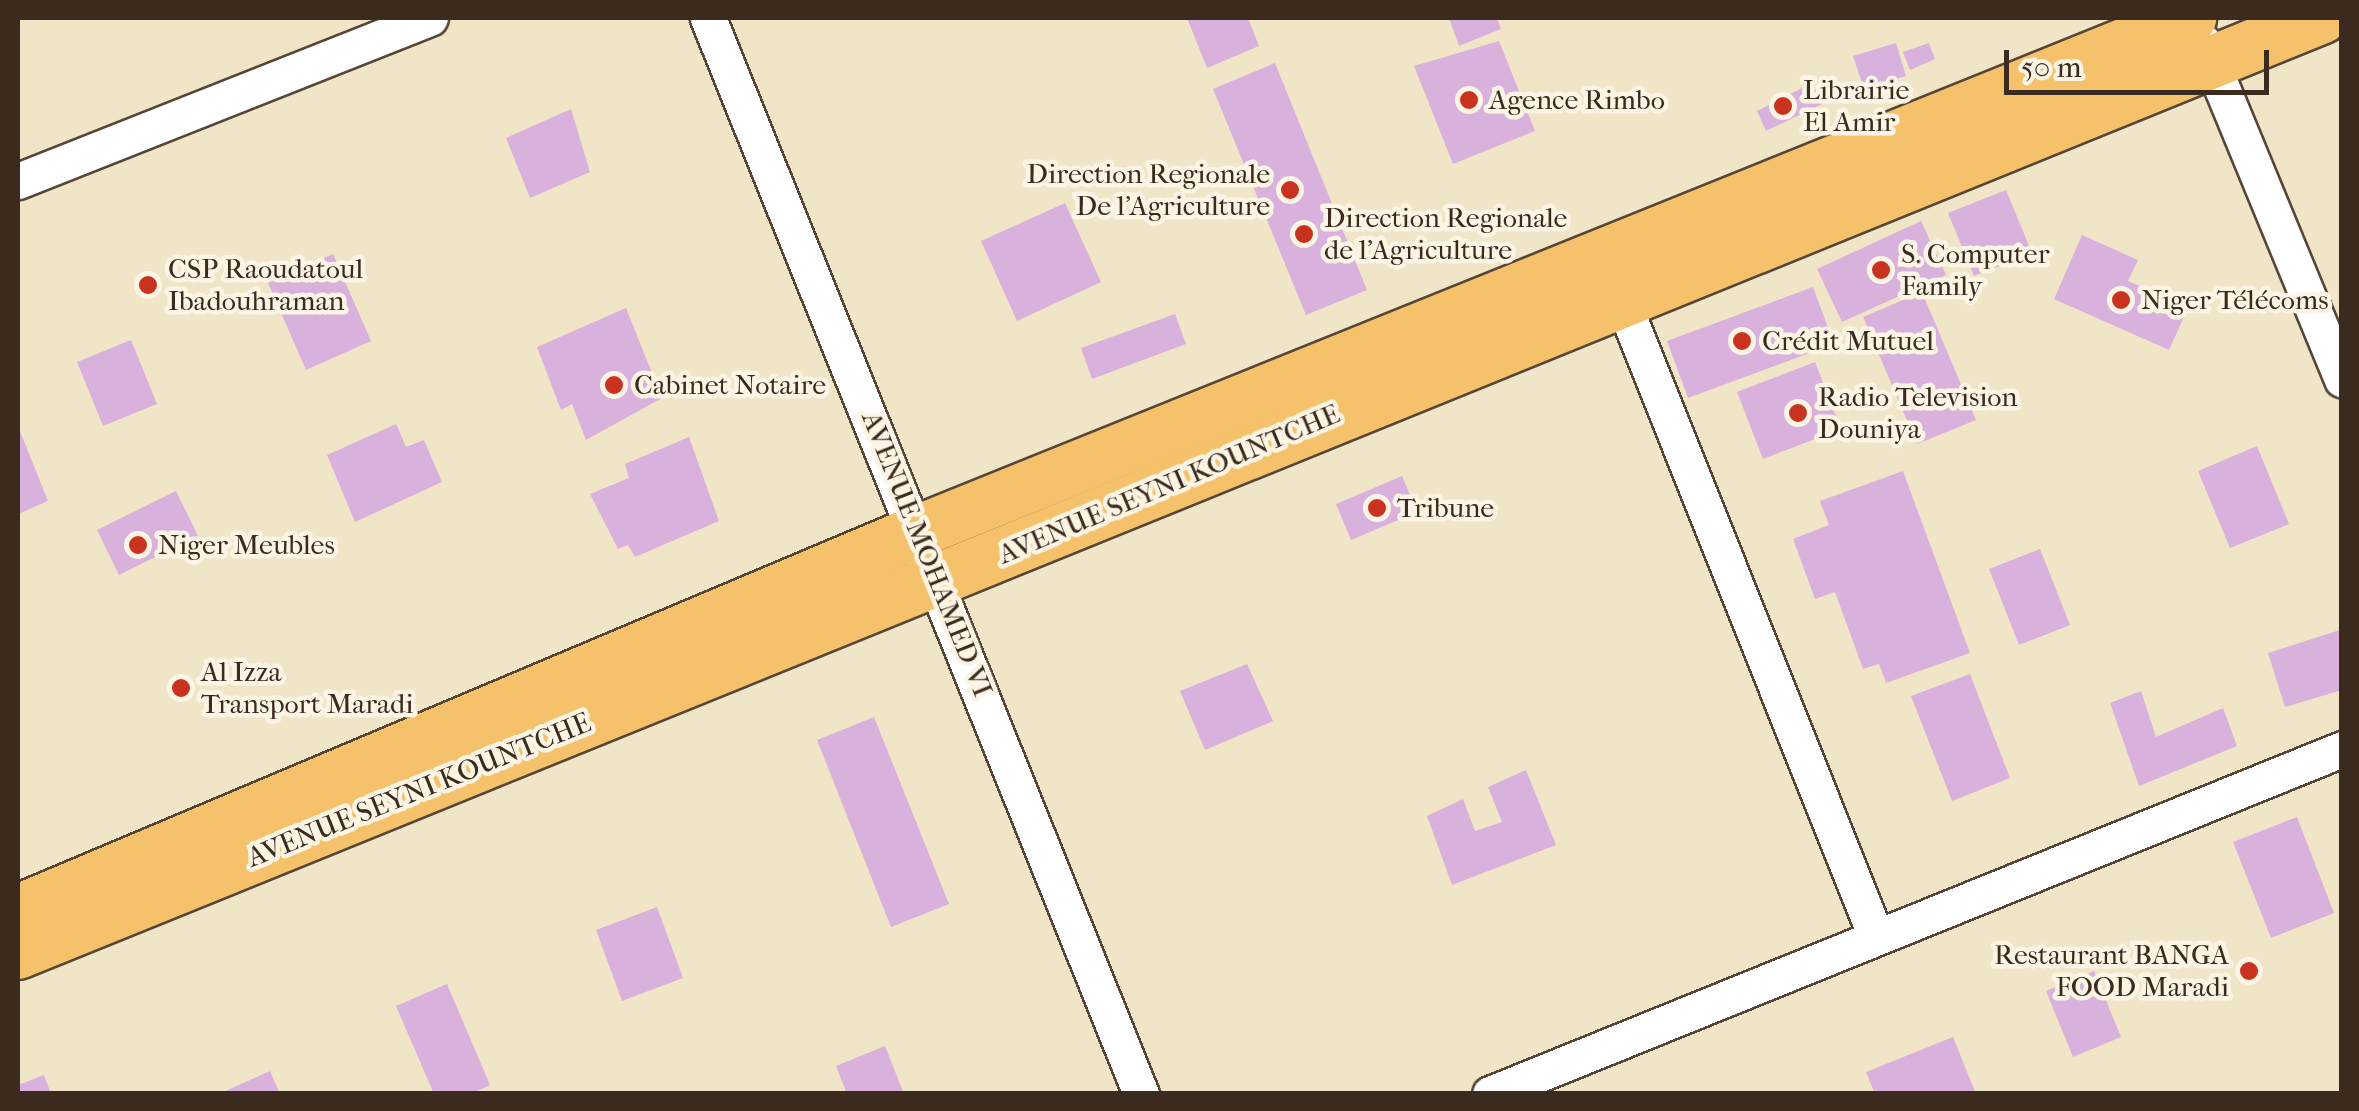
<!DOCTYPE html>
<meta charset="utf-8">
<style>
body{margin:0}
#map{position:relative;width:2359px;height:1111px;overflow:hidden;background:#f1e5c7;font-family:"IM FELL French Canon",serif}
div>[style]{position:absolute}
.building>*{inset:0;background:#d8b2dd}
.roads{filter:drop-shadow(2px 0 #564637) drop-shadow(-2px 0 #564637) drop-shadow(0 2px #564637) drop-shadow(0 -2px #564637)}
.minor>*{height:35px;margin:-17.5px;padding:0 17.5px;transform-origin:17.5px;border-radius:17.5px;background:#fff}
.highway>*{height:52px;margin:-26px;padding:0 26px;transform-origin:26px;border-radius:26px;background:#f5c16b}
.dots>*{width:28px;height:28px;translate:-50% -50%;box-sizing:border-box;border:5px solid #fcf5e5;border-radius:50%}
span{translate:-50% -50%;white-space:nowrap;text-align:center;line-height:1.15;-webkit-text-stroke:9px #fcf5e5;paint-order:stroke}
.poi-label{font-size:28px;color:#3b2a1e}
.left{translate:0 -50%;text-align:left}
.right{translate:-100% -50%;text-align:right}
.street-label{font-size:28px;color:#3b2a1e}
.frame{position:absolute;inset:0;border:20px solid #3b2a1e;pointer-events:none}
.scale{position:absolute;left:2004px;top:50px;width:265px;height:45px;box-sizing:border-box;border:5px solid #3b2a1e;border-top:0;padding-left:12px;font-size:30px;line-height:35px;white-space:nowrap;color:#3b2a1e;-webkit-text-stroke:8px #fcf5e5;paint-order:stroke}
</style>
<div id="map">
<div class="building">
<div style="clip-path:polygon(1187px 18px,1248px 18px,1259px 46px,1207px 68px)"></div>
<div style="clip-path:polygon(1449px 18px,1497px 18px,1501px 29px,1459px 46px)"></div>
<div style="clip-path:polygon(1499px 41px,1535px 131px,1453px 164px,1414px 66px)"></div>
<div style="clip-path:polygon(1896px 43px,1906px 76px,1864px 89px,1853px 56px)"></div>
<div style="clip-path:polygon(1929px 43px,1935px 59px,1910px 70px,1903px 52px)"></div>
<div style="clip-path:polygon(1275px 63px,1367px 290px,1306px 315px,1213px 89px)"></div>
<div style="clip-path:polygon(1812px 83px,1822px 104px,1766px 131px,1757px 111px)"></div>
<div style="clip-path:polygon(571px 109px,590px 172px,530px 198px,506px 138px)"></div>
<div style="clip-path:polygon(2006px 190px,2032px 253px,1974px 276px,1948px 213px)"></div>
<div style="clip-path:polygon(1065px 203px,1101px 282px,1017px 321px,981px 241px)"></div>
<div style="clip-path:polygon(1921px 221px,1946px 275px,1842px 322px,1817px 269px)"></div>
<div style="clip-path:polygon(2082px 235px,2138px 260px,2128px 281px,2188px 308px,2169px 350px,2054px 299px)"></div>
<div style="clip-path:polygon(333px 254px,371px 341px,306px 370px,268px 283px)"></div>
<div style="clip-path:polygon(1813px 287px,1834px 344px,1688px 398px,1667px 341px)"></div>
<div style="clip-path:polygon(1922px 292px,1976px 420px,1917px 444px,1863px 317px)"></div>
<div style="clip-path:polygon(626px 308px,662px 398px,586px 440px,572px 404px,561px 410px,537px 347px)"></div>
<div style="clip-path:polygon(1175px 314px,1186px 344px,1092px 379px,1081px 348px)"></div>
<div style="clip-path:polygon(131px 340px,157px 404px,103px 426px,77px 362px)"></div>
<div style="clip-path:polygon(1815px 362px,1841px 429px,1763px 459px,1737px 392px)"></div>
<div style="clip-path:polygon(396px 424px,406px 447px,424px 440px,442px 482px,355px 522px,327px 455px)"></div>
<div style="clip-path:polygon(18px 426px,48px 501px,18px 514px)"></div>
<div style="clip-path:polygon(689px 437px,719px 521px,635px 557px,628px 545px,618px 549px,590px 494px,629px 478px,625px 464px)"></div>
<div style="clip-path:polygon(2257px 446px,2289px 524px,2230px 548px,2198px 471px)"></div>
<div style="clip-path:polygon(1903px 471px,1970px 653px,1886px 683px,1879px 664px,1863px 669px,1835px 592px,1815px 599px,1793px 539px,1829px 525px,1820px 501px)"></div>
<div style="clip-path:polygon(1402px 476px,1417px 512px,1351px 540px,1336px 504px)"></div>
<div style="clip-path:polygon(176px 491px,198px 536px,119px 575px,97px 530px)"></div>
<div style="clip-path:polygon(2040px 549px,2070px 625px,2019px 645px,1989px 569px)"></div>
<div style="clip-path:polygon(2340px 630px,2342px 690px,2285px 707px,2268px 653px)"></div>
<div style="clip-path:polygon(1247px 664px,1273px 721px,1205px 750px,1180px 691px)"></div>
<div style="clip-path:polygon(1970px 674px,2010px 778px,1952px 801px,1911px 696px)"></div>
<div style="clip-path:polygon(2141px 691px,2156px 737px,2223px 708px,2237px 746px,2139px 786px,2110px 703px)"></div>
<div style="clip-path:polygon(874px 717px,949px 904px,891px 927px,817px 740px)"></div>
<div style="clip-path:polygon(1526px 770px,1556px 845px,1452px 885px,1427px 816px,1463px 799px,1475px 831px,1502px 822px,1488px 787px)"></div>
<div style="clip-path:polygon(2297px 817px,2334px 913px,2271px 938px,2233px 842px)"></div>
<div style="clip-path:polygon(657px 907px,683px 978px,622px 1001px,596px 930px)"></div>
<div style="clip-path:polygon(2094px 971px,2121px 1037px,2073px 1057px,2046px 991px)"></div>
<div style="clip-path:polygon(447px 984px,490px 1085px,471px 1094px,434px 1094px,396px 1006px)"></div>
<div style="clip-path:polygon(1953px 1037px,1976px 1094px,1875px 1094px,1866px 1072px)"></div>
<div style="clip-path:polygon(885px 1046px,904px 1094px,847px 1094px,836px 1066px)"></div>
<div style="clip-path:polygon(270px 1071px,280px 1094px,219px 1094px)"></div>
<div style="clip-path:polygon(44px 1075px,51px 1094px,18px 1094px,18px 1085px)"></div>
</div>
<div class="roads">
<div class="minor">
<div style="left:708px;top:18px;width:1160px;rotate:68.08deg"></div>
<div style="left:2203px;top:42px;width:365px;rotate:67.6deg"></div>
<div style="left:18px;top:181px;width:443px;rotate:-21.6deg"></div>
<div style="left:1615px;top:283px;width:704px;rotate:68.24deg"></div>
<div style="left:1490px;top:1094px;width:919px;rotate:-22.04deg"></div>
</div>
<div class="highway">
<div style="left:18px;top:911px;width:978px;rotate:-22.87deg"></div>
<div style="left:919px;top:531px;width:1371px;rotate:-21.98deg"></div>
<div style="left:18px;top:953px;width:2486px;rotate:-22.1deg"></div>
</div>
</div>
<div class="dots">
<div style="left:1469px;top:100px;background:#c8321e"></div>
<div style="left:1783px;top:106px;background:#c8321e"></div>
<div style="left:1290px;top:190px;background:#c8321e"></div>
<div style="left:1304px;top:234px;background:#c8321e"></div>
<div style="left:1881px;top:270px;background:#c8321e"></div>
<div style="left:148px;top:285px;background:#c8321e"></div>
<div style="left:2121px;top:300px;background:#c8321e"></div>
<div style="left:1742px;top:341px;background:#c8321e"></div>
<div style="left:614px;top:385px;background:#c8321e"></div>
<div style="left:1798px;top:413px;background:#c8321e"></div>
<div style="left:1377px;top:508px;background:#c8321e"></div>
<div style="left:138px;top:545px;background:#c8321e"></div>
<div style="left:181px;top:688px;background:#c8321e"></div>
<div style="left:2249px;top:971px;background:#c8321e"></div>
</div>
<div class="poi-label">
<span class="left" style="left:1803px;top:106px">Librairie<br>El Amir</span>
<span class="left" style="left:1489px;top:100px">Agence Rimbo</span>
<span class="right" style="left:1270px;top:190px">Direction Regionale<br>De l'Agriculture</span>
<span class="left" style="left:1324px;top:234px">Direction Regionale<br>de l'Agriculture</span>
<span class="left" style="left:1901px;top:270px">S. Computer<br>Family</span>
<span class="left" style="left:168px;top:285px">CSP Raoudatoul<br>Ibadouhraman</span>
<span class="left" style="left:2141px;top:300px">Niger Télécoms</span>
<span class="left" style="left:1762px;top:341px">Crédit Mutuel</span>
<span class="left" style="left:634px;top:385px">Cabinet Notaire</span>
<span class="left" style="left:1818px;top:413px">Radio Television<br>Douniya</span>
<span class="left" style="left:1397px;top:508px">Tribune</span>
<span class="left" style="left:158px;top:545px">Niger Meubles</span>
<span class="left" style="left:201px;top:688px">Al Izza<br>Transport Maradi</span>
<span class="right" style="left:2229px;top:971px">Restaurant BANGA<br>FOOD Maradi</span>
</div>
<div class="street-label">
<span style="left:1169px;top:484px;rotate:-23deg">AVENUE SEYNI KOUNTCHE</span>
<span style="left:927px;top:554px;rotate:68deg">AVENUE MOHAMED VI</span>
<span style="left:419px;top:790px;rotate:-22deg">AVENUE SEYNI KOUNTCHE</span>
</div>
<div class="frame"></div>
<div class="scale">50 m</div>
</div>
